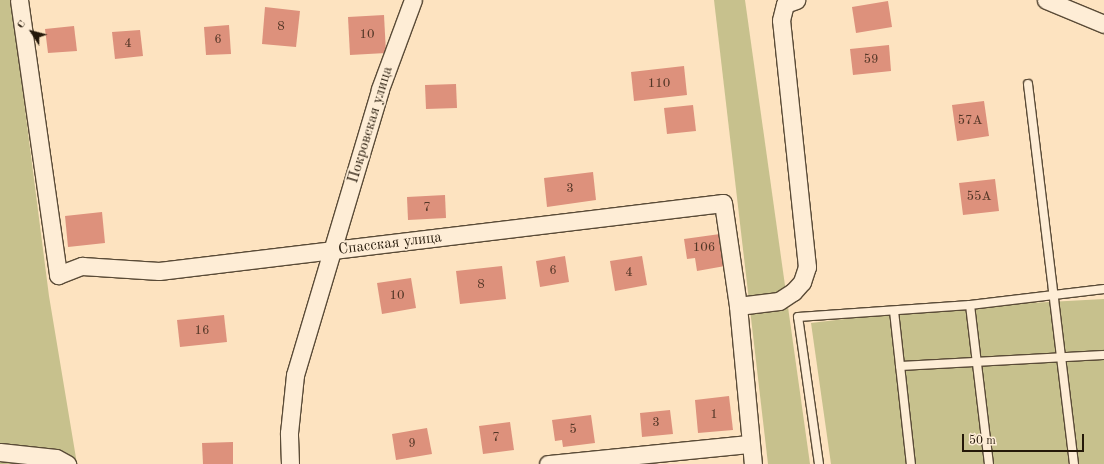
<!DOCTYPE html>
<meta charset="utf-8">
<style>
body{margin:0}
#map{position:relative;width:1104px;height:464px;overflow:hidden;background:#fde3c0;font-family:"Old Standard TT",serif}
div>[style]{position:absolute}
.green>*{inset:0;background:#c7c18d}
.building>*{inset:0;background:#dd917c}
.roads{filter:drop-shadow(1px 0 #5a4b37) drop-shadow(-1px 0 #5a4b37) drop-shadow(0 1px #5a4b37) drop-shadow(0 -1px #5a4b37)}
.lane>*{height:8px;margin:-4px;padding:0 4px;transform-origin:4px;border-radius:4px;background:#feedd6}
.street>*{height:17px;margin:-8.5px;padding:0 8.5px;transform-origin:8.5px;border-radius:8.5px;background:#feedd6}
span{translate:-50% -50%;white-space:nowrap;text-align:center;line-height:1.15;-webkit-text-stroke:3px #feedd6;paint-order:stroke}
.number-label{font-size:13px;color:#523626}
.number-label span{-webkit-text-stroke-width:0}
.street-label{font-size:15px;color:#241809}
.north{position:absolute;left:12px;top:12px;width:40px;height:40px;-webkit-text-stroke:3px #feedd6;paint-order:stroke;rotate:306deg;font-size:11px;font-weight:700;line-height:16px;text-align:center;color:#241809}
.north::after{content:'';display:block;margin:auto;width:14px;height:18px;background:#241809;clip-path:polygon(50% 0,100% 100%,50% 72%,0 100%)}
.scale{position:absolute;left:962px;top:434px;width:122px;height:18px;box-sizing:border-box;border:2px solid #241809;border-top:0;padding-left:5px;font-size:12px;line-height:14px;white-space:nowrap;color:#241809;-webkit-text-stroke:3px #feedd6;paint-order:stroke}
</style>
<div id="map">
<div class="green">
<div style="clip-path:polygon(0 0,11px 0,49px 296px,77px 464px,0 464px)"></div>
<div style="clip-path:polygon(714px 0,745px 0,810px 464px,768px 464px)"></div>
<div style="clip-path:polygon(1104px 299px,1104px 464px,831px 464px,811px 323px,937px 308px)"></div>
</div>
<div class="building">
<div style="clip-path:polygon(888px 1px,892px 27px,856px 33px,852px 7px)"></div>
<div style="clip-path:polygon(265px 7px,300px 11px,296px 47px,262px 44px)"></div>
<div style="clip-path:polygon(384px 15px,386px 53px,350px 55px,348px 17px)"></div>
<div style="clip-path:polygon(229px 25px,231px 54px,206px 55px,204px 27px)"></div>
<div style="clip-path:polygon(74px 26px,77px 51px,48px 53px,45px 29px)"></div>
<div style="clip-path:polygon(140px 30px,143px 56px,115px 59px,112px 32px)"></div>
<div style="clip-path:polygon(889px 45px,891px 71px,853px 75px,850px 49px)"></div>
<div style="clip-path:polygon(684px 66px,687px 95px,634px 101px,631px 72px)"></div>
<div style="clip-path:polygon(456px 84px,457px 108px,426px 109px,425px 85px)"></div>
<div style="clip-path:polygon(984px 101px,989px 136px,957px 141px,952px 105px)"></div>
<div style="clip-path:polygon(693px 105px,696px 131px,667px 134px,664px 108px)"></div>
<div style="clip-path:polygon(593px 172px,596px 200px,547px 207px,544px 178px)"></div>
<div style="clip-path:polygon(995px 179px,999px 211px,963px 215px,959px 183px)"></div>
<div style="clip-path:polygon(445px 195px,446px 218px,408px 220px,407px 197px)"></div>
<div style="clip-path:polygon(102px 212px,105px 243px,68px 247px,65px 216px)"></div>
<div style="clip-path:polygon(720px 234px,725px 266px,697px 271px,695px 258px,687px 259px,684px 239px)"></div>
<div style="clip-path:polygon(565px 256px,569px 282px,540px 287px,536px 261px)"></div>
<div style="clip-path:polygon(642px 256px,647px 285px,615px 291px,610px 261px)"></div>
<div style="clip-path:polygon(502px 266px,506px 299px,460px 304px,456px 271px)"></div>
<div style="clip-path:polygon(411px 278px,416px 308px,382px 314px,377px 283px)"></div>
<div style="clip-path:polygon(224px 315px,227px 342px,180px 347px,177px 320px)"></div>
<div style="clip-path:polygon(729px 396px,733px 430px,698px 433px,695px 400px)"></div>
<div style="clip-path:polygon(670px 410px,673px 434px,642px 437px,640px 413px)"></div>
<div style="clip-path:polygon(591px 415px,595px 443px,563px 447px,562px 440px,555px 441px,552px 420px)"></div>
<div style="clip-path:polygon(510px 422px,514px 450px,483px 454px,479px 426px)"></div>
<div style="clip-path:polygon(427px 428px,432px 454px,396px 460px,392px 434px)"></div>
<div style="clip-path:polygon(233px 442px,233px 464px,203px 464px,202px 443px)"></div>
</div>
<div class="roads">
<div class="lane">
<div style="left:1028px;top:84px;width:383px;rotate:83.1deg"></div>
<div style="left:970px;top:305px;width:160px;rotate:83.2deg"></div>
<div style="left:894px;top:311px;width:154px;rotate:83.7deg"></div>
<div style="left:900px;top:366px;width:204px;rotate:-3.1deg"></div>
<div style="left:819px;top:464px;width:148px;rotate:-98.1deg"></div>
<div style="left:798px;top:317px;width:172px;rotate:-4deg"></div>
<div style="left:970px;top:305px;width:135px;rotate:-6.8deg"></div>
</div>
<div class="street">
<div style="left:19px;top:0;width:278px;rotate:81.9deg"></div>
<div style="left:58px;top:275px;width:26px;rotate:-21deg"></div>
<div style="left:82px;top:266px;width:77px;rotate:3.7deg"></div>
<div style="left:159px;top:271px;width:568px;rotate:-6.87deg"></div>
<div style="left:723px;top:203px;width:104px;rotate:81.7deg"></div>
<div style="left:738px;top:306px;width:159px;rotate:84.6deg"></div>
<div style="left:1046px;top:0;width:63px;rotate:22.5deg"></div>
<div style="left:738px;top:306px;width:41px;rotate:-7deg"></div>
<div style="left:779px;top:301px;width:17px;rotate:-33deg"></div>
<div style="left:793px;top:292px;width:13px;rotate:-48deg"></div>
<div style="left:802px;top:282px;width:16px;rotate:-72deg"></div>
<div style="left:807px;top:267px;width:248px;rotate:-96deg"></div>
<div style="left:781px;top:20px;width:16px;rotate:-76deg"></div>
<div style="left:785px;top:4px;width:12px;rotate:-20deg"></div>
<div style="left:0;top:452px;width:56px;rotate:6.1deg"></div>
<div style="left:56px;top:458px;width:13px;rotate:29deg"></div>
<div style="left:290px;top:464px;width:31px;rotate:-92deg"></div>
<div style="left:289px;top:433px;width:58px;rotate:-84.1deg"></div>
<div style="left:295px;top:375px;width:298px;rotate:-73.4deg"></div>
<div style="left:380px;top:89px;width:95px;rotate:-69.7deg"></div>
<div style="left:548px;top:464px;width:203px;rotate:-5.7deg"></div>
</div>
</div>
<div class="number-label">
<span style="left:281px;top:27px">8</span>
<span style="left:367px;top:35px">10</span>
<span style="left:218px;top:40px">6</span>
<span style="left:128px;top:44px">4</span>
<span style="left:871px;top:60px">59</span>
<span style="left:659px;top:84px">110</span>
<span style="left:970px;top:121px">57А</span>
<span style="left:570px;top:189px">3</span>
<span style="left:979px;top:197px">55А</span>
<span style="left:427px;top:208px">7</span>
<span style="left:704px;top:248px">106</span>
<span style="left:553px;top:271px">6</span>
<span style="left:629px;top:273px">4</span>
<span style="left:481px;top:285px">8</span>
<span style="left:397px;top:296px">10</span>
<span style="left:202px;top:331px">16</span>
<span style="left:714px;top:415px">1</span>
<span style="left:656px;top:423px">3</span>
<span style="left:573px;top:430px">5</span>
<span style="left:496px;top:438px">7</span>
<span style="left:412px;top:444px">9</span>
</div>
<div class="street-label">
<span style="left:371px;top:125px;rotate:-73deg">Покровская улица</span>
<span style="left:390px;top:244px;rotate:-7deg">Спасская улица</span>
</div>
<div class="north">С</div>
<div class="scale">50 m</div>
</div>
